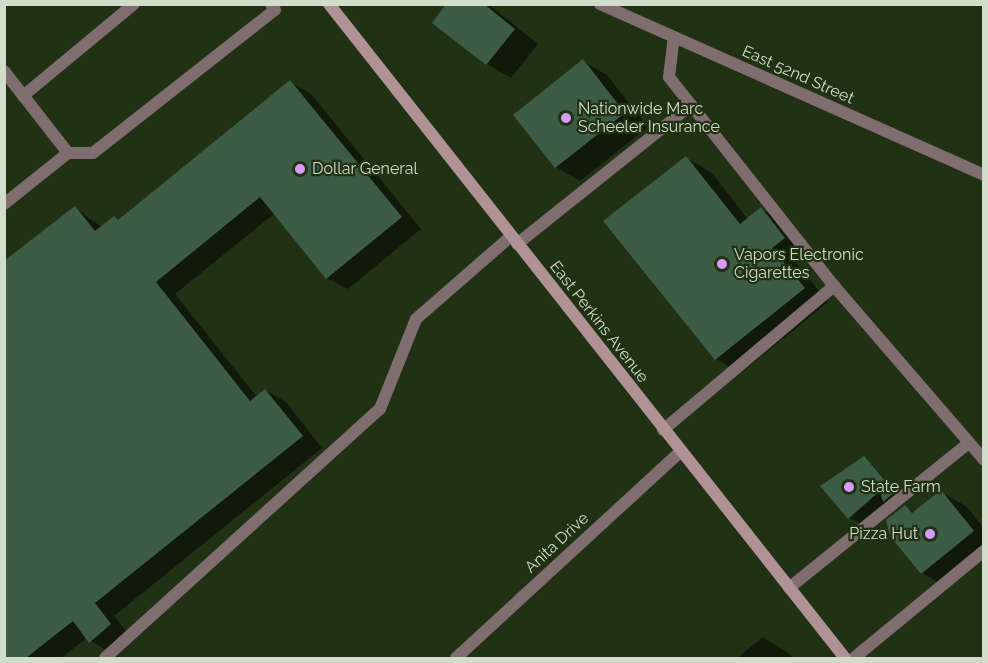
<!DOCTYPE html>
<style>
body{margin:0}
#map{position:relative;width:988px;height:663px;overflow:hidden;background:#213113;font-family:Raleway,sans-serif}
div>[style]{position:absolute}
.shadow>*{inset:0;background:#0007}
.building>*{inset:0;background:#3c5c45}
.service>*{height:12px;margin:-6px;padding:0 6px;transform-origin:6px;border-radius:6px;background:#806d6f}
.minor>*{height:12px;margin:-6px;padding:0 6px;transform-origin:6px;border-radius:6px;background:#806d6f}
.secondary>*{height:12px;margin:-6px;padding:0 6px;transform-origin:6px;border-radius:6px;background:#b09295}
.dots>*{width:16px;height:16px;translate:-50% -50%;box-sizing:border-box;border:3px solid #213113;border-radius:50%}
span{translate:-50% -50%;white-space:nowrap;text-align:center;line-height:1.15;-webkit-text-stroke:4.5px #213113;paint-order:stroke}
.street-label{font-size:16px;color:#d1dcca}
.poi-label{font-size:16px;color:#d1dcca}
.left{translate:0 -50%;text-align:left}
.right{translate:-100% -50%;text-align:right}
.frame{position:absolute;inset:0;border:6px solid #d1dcca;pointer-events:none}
</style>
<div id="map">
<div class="shadow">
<div style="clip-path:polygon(448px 4px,488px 4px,538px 44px,511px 78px,487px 64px)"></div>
<div style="clip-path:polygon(583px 61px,607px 75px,648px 127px,580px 181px,556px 167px)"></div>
<div style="clip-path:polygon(290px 82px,311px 94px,421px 229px,348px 289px,327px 278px,275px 213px,175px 294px,257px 397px,265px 390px,286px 402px,322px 448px,114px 616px,130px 636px,110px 653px,87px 638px,61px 658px,4px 658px,4px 264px,75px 208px,102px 227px,114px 217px,120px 221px)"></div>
<div style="clip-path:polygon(686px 158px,711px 172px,748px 219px,761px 209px,786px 223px,809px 252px,796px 263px,828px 302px,741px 373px,716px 359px)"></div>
<div style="clip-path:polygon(864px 457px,907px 501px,897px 509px,889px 504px,863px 525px,849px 517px)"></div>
<div style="clip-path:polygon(941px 492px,966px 506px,984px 528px,984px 557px,946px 587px,922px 573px,905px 507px,915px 513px)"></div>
<div style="clip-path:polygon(763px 637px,787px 652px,793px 658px,737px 658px)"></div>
</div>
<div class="building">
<div style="clip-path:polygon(446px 4px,484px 4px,515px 29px,486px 65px,432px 23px)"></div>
<div style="clip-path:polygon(583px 59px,625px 113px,555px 168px,513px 115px)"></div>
<div style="clip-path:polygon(290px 80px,402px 217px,326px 279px,260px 197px,156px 282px,250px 401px,265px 389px,303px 436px,95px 603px,111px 624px,89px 643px,73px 621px,26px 658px,4px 658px,4px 261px,75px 206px,95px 231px,114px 216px,118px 220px)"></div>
<div style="clip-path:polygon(686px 156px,740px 224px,761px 207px,785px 238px,772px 248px,805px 288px,715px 360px,603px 221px)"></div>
<div style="clip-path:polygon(864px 456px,895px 492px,883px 502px,880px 491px,848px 519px,820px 486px)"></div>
<div style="clip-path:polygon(941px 490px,974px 531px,921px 574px,890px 536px,886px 520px,905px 505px,912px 513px)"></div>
</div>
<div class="service">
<div style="left:4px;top:71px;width:104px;rotate:52deg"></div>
<div style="left:23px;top:96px;width:144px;rotate:-39.7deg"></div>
<div style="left:4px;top:204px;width:82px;rotate:-38.6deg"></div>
<div style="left:68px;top:153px;width:25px"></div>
<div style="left:93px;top:153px;width:231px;rotate:-38.2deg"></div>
<div style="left:275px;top:10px;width:7px;rotate:-124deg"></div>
<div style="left:517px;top:244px;width:223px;rotate:-38.6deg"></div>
<div style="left:834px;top:286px;width:230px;rotate:49.2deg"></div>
<div style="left:663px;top:430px;width:224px;rotate:-40.1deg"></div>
<div style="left:834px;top:286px;width:266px;rotate:-128.3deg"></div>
<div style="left:669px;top:77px;width:39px;rotate:-83deg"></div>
<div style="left:789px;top:588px;width:231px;rotate:-38.9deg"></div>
<div style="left:105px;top:658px;width:371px;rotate:-42.2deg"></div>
<div style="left:380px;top:409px;width:97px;rotate:-68.2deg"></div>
<div style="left:416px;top:319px;width:126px;rotate:-41.1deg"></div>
<div style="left:854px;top:658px;width:168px;rotate:-39.5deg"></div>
</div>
<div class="minor">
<div style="left:600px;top:4px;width:420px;rotate:24deg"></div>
<div style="left:456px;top:658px;width:304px;rotate:-42.6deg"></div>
</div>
<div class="secondary">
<div style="left:329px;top:4px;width:833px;rotate:51.73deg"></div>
</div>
<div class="dots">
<div style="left:566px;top:118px;background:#d79bf9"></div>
<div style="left:300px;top:169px;background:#d79bf9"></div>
<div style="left:722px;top:264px;background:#d79bf9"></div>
<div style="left:849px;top:487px;background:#d79bf9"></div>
<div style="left:930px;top:534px;background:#d79bf9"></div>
</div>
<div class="street-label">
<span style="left:798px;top:75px;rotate:24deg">East 52nd Street</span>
<span style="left:599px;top:322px;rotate:52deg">East Perkins Avenue</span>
<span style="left:557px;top:543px;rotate:-43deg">Anita Drive</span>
</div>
<div class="poi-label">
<span class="left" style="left:578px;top:118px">Nationwide Marc<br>Scheeler Insurance</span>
<span class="left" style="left:312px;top:169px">Dollar General</span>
<span class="left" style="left:734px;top:264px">Vapors Electronic<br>Cigarettes</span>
<span class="left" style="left:861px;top:487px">State Farm</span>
<span class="right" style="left:918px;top:534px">Pizza Hut</span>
</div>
<div class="frame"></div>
</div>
